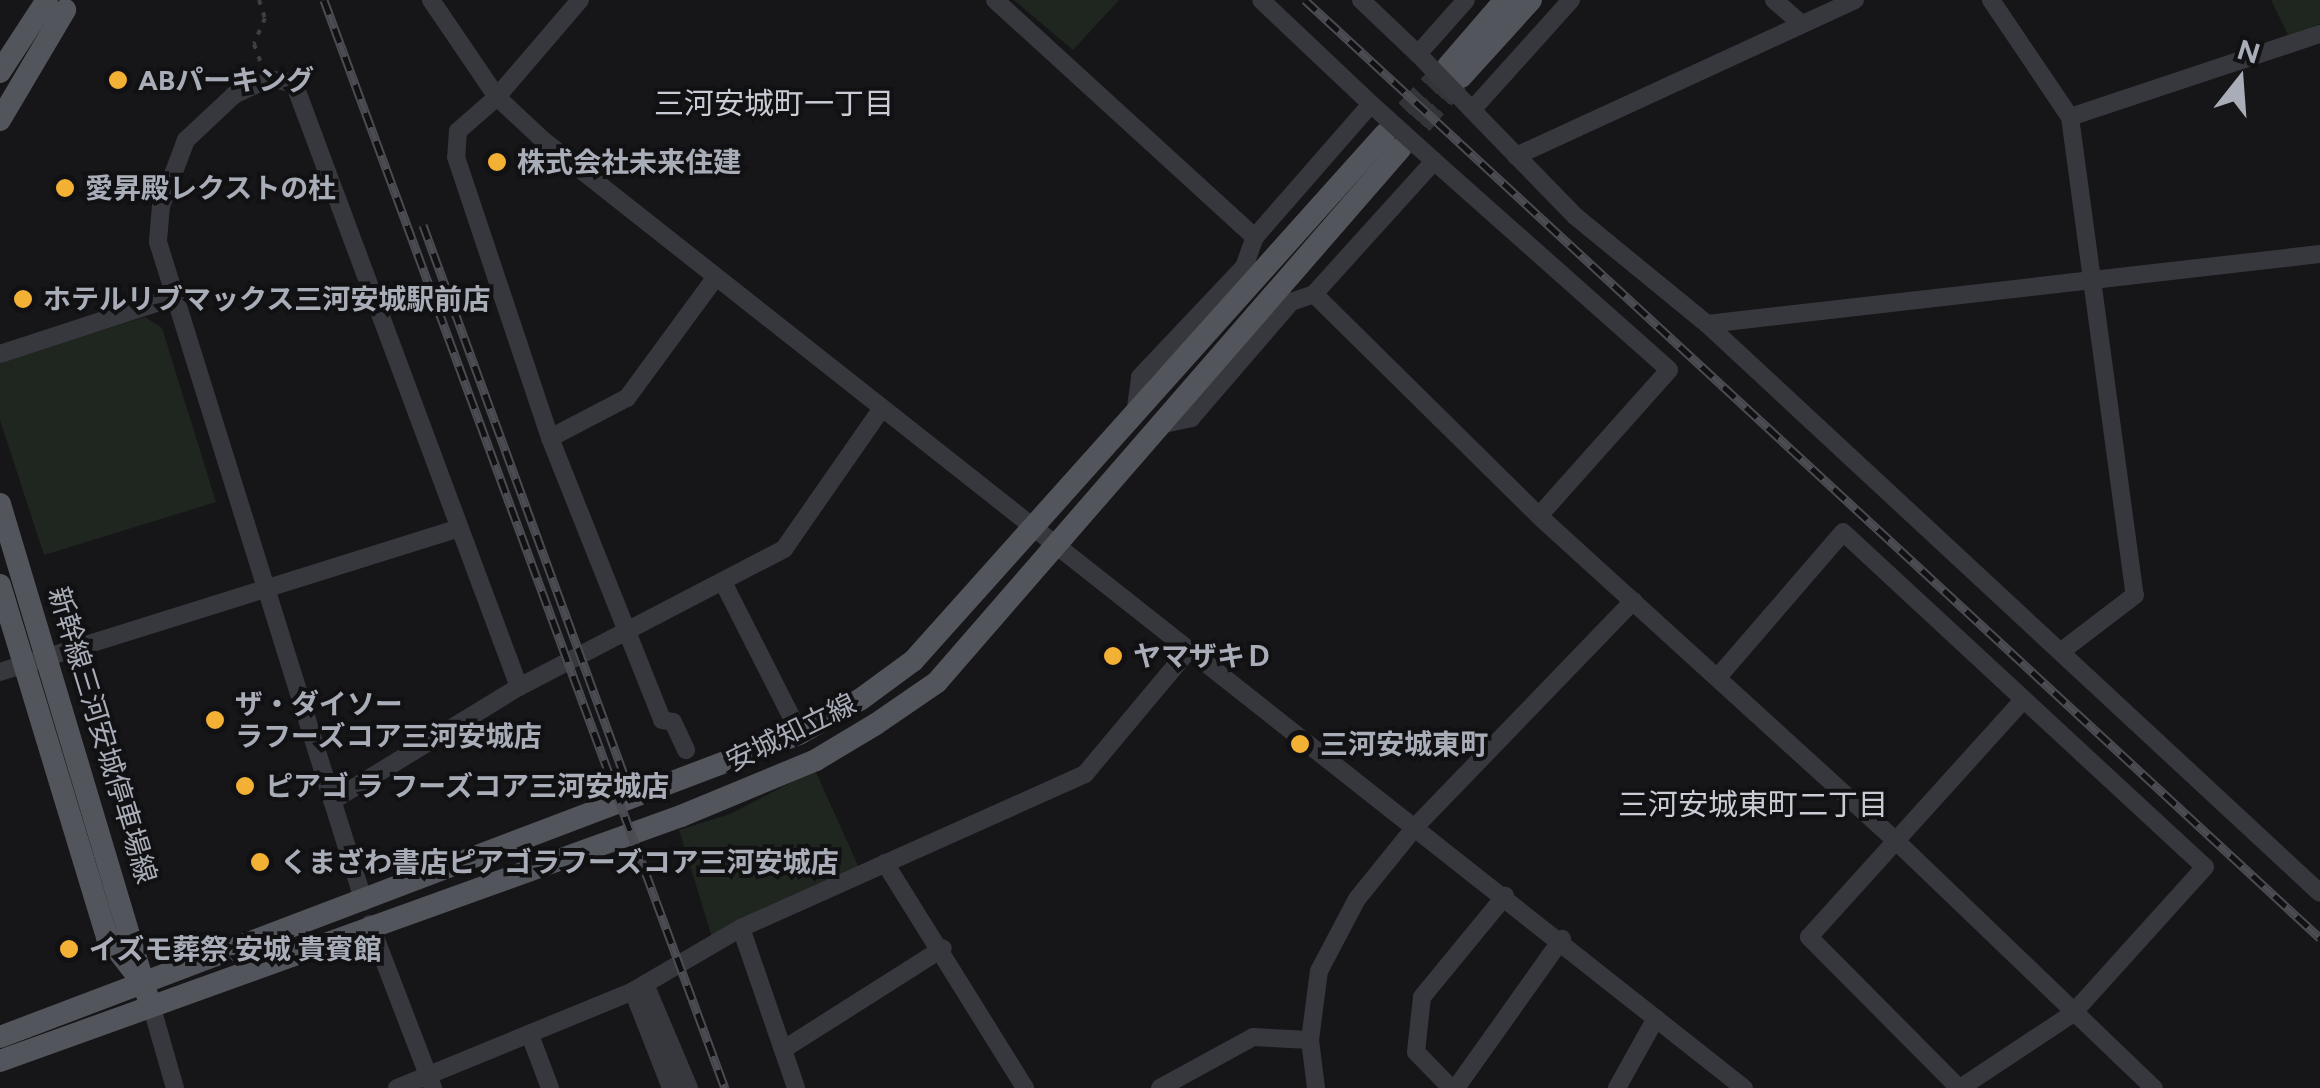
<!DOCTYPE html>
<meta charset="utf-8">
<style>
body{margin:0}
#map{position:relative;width:2320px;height:1088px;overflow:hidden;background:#161618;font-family:Figtree,"Noto Sans JP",sans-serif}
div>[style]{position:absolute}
.green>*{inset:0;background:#1e261f}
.major-tunnel>*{height:22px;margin-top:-11px;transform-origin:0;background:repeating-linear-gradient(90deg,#333438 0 22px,transparent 0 33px)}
.path>*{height:4px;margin-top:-2px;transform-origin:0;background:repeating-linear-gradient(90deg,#3d3f44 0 5px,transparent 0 13px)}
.minor>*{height:18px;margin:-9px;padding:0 9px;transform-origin:9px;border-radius:9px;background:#37383d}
.major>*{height:22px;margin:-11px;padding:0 11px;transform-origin:11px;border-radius:11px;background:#53555c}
.rail>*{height:9px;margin-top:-4.5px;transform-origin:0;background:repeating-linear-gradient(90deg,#111113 0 15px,#4a4c52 0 30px);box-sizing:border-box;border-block:2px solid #4a4c52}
.minor-bridge>*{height:18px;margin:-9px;padding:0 9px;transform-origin:9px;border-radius:9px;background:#37383d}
.dots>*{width:28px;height:28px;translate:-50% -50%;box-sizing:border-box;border:5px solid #111113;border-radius:50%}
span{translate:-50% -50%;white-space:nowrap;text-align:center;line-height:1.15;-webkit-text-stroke:8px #111113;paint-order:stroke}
.poi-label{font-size:28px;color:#a8adb8;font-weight:700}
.left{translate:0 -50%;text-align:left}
.street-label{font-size:28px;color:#a8adb8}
.neighbourhood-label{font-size:30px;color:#c9ccd4}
.north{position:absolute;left:2190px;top:30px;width:100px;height:100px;-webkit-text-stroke:8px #111113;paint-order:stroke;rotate:17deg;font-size:28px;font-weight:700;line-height:40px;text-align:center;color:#a8adb8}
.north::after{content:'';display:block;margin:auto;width:35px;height:45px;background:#a8adb8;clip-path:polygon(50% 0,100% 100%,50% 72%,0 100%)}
</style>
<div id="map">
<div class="green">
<div style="clip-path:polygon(1014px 0,1119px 0,1073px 50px)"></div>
<div style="clip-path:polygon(2271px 0,2320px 0,2320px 24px,2288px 35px)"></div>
<div style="clip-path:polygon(145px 317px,162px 328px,216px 502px,44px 555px,0 420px,0 362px)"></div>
<div style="clip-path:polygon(815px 770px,859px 868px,712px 937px,679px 830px,730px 814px)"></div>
</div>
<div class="major-tunnel">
<div style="left:1384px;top:135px;width:94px;rotate:-47.2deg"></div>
<div style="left:1400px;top:149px;width:94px;rotate:-49.7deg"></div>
</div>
<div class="path">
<div style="left:259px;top:0;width:19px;rotate:72deg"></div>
<div style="left:265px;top:18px;width:28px;rotate:113deg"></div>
<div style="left:254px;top:44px;width:23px;rotate:70deg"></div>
</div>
<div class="minor">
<div style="left:431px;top:0;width:117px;rotate:55.8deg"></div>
<div style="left:497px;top:97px;width:63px;rotate:43.1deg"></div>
<div style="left:543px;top:140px;width:1530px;rotate:38.29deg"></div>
<div style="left:580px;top:0;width:128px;rotate:130.6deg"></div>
<div style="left:497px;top:97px;width:52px;rotate:138.9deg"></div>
<div style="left:458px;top:131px;width:26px;rotate:94deg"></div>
<div style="left:456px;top:157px;width:296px;rotate:71.5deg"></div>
<div style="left:550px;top:438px;width:303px;rotate:68.3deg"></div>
<div style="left:662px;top:720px;width:11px;rotate:10deg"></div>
<div style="left:673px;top:722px;width:31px;rotate:65deg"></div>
<div style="left:995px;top:0;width:352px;rotate:42.4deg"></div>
<div style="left:1361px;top:0;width:79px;rotate:43.5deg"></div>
<div style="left:1418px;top:54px;width:72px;rotate:-48.4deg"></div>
<div style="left:1571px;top:0;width:148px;rotate:132deg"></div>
<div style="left:1472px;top:110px;width:148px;rotate:45.8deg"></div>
<div style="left:1575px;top:216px;width:171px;rotate:39.3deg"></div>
<div style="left:1707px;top:324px;width:836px;rotate:42.87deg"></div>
<div style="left:1774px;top:0;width:32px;rotate:41deg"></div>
<div style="left:1991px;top:0;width:141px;rotate:56deg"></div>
<div style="left:2070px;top:117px;width:482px;rotate:82.3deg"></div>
<div style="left:2135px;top:595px;width:91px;rotate:142.6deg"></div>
<div style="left:2070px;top:117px;width:263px;rotate:-18.4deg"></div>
<div style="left:1516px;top:156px;width:373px;rotate:-24.7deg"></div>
<div style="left:1314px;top:294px;width:316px;rotate:44.6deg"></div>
<div style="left:1539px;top:516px;width:480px;rotate:42.3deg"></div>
<div style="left:1894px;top:839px;width:360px;rotate:43.8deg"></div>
<div style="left:1707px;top:324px;width:617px;rotate:-6.51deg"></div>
<div style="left:0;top:354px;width:180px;rotate:-18.1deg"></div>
<div style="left:1136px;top:407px;width:30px;rotate:-82deg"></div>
<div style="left:1140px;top:377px;width:151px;rotate:-46.6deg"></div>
<div style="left:1244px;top:267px;width:32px;rotate:-70deg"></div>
<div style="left:1255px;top:237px;width:176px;rotate:-48.9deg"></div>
<div style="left:1371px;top:104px;width:151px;rotate:-136.6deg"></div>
<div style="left:1159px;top:425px;width:33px;rotate:-12deg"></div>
<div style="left:1191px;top:418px;width:153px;rotate:-49.2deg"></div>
<div style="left:1291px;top:302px;width:24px;rotate:-19deg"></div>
<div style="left:1314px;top:294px;width:179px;rotate:-47.9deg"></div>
<div style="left:1434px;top:161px;width:314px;rotate:41.6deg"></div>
<div style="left:1669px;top:370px;width:195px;rotate:131.7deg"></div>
<div style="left:550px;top:438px;width:87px;rotate:-27.5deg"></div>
<div style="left:627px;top:398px;width:149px;rotate:-53.7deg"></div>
<div style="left:723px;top:582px;width:155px;rotate:63.1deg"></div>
<div style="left:0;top:672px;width:481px;rotate:-17.4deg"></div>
<div style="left:1718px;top:677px;width:191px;rotate:-49.2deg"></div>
<div style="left:1843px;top:532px;width:493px;rotate:42.8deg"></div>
<div style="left:2205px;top:867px;width:198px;rotate:132.1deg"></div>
<div style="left:2072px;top:1014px;width:134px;rotate:146.5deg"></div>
<div style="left:519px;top:687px;width:299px;rotate:-27.5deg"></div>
<div style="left:784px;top:549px;width:168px;rotate:-55.2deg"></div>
<div style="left:332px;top:801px;width:219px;rotate:-31.4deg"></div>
<div style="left:519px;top:687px;width:645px;rotate:-110.43deg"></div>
<div style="left:294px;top:83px;width:26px;rotate:-171deg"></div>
<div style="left:268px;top:79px;width:38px;rotate:155deg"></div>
<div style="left:234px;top:95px;width:66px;rotate:136.8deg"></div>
<div style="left:186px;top:140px;width:71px;rotate:110.7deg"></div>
<div style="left:161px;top:206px;width:36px;rotate:95deg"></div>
<div style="left:158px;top:242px;width:691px;rotate:72.67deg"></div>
<div style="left:885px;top:863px;width:265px;rotate:58.1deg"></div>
<div style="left:370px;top:924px;width:176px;rotate:69deg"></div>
<div style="left:741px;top:928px;width:169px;rotate:71deg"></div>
<div style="left:645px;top:984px;width:113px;rotate:67.1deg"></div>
<div style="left:633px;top:991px;width:104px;rotate:68.6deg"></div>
<div style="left:152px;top:1008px;width:83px;rotate:74deg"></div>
<div style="left:530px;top:1035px;width:57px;rotate:69.3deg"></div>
<div style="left:784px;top:1049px;width:188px;rotate:-32.4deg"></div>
<div style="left:397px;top:1088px;width:255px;rotate:-22.3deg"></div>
<div style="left:633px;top:991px;width:125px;rotate:-30.3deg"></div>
<div style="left:741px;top:928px;width:377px;rotate:-24.1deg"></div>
<div style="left:1085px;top:774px;width:158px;rotate:-50.1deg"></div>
<div style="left:1160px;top:1088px;width:106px;rotate:-28.7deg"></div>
<div style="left:1253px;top:1037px;width:57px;rotate:3deg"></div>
<div style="left:1316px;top:1088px;width:48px;rotate:-97.1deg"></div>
<div style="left:1310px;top:1040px;width:70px;rotate:-82.6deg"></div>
<div style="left:1319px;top:971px;width:81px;rotate:-62.2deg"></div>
<div style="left:1357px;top:899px;width:94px;rotate:-51.1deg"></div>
<div style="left:1416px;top:826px;width:313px;rotate:-46deg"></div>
<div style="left:1451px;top:1088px;width:50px;rotate:-134.2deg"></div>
<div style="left:1416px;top:1052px;width:55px;rotate:-83.8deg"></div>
<div style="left:1422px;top:997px;width:131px;rotate:-50.6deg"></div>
<div style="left:1456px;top:1088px;width:183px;rotate:-54.6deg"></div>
<div style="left:1617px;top:1088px;width:80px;rotate:-60.9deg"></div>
<div style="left:1959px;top:1088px;width:213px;rotate:-134.8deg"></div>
<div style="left:1809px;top:937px;width:316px;rotate:-47.9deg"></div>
</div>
<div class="major">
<div style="left:1448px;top:66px;width:87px;rotate:-49.2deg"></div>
<div style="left:0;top:72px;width:86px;rotate:-56.9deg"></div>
<div style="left:1461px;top:77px;width:104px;rotate:-47.7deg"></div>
<div style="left:0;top:120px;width:128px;rotate:-59.4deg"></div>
<div style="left:0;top:504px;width:516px;rotate:73.32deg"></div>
<div style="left:0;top:585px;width:368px;rotate:73.1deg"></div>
<div style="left:107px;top:937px;width:52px;rotate:52deg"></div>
<div style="left:0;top:1037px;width:855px;rotate:-20.77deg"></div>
<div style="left:799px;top:734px;width:71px;rotate:-29.4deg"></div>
<div style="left:861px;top:699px;width:64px;rotate:-36.2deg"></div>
<div style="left:913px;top:661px;width:706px;rotate:-48.16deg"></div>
<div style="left:0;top:1061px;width:724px;rotate:-19.79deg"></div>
<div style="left:681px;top:816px;width:146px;rotate:-22.5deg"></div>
<div style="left:816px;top:760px;width:70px;rotate:-31deg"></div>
<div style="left:876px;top:724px;width:74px;rotate:-34.5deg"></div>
<div style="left:937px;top:682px;width:706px;rotate:-49.02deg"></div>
</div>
<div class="rail">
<div style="left:324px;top:0;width:1160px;rotate:69.77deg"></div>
<div style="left:1305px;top:0;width:1382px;rotate:42.74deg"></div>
<div style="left:423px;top:225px;width:614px;rotate:69.91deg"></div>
</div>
<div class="minor-bridge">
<div style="left:1418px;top:54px;width:78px;rotate:46deg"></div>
<div style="left:1371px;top:104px;width:85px;rotate:42.1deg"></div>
</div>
<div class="dots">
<div style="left:118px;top:80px;background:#f2b134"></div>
<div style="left:497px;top:162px;background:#f2b134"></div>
<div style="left:65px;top:188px;background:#f2b134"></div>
<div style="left:23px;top:299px;background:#f2b134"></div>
<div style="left:1113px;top:656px;background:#f2b134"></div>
<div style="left:215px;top:720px;background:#f2b134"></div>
<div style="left:1300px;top:744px;background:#f2b134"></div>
<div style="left:245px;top:786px;background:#f2b134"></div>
<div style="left:260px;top:862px;background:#f2b134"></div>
<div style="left:69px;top:949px;background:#f2b134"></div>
</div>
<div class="poi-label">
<span class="left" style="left:138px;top:80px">ABパーキング</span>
<span class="left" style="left:517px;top:162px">株式会社未来住建</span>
<span class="left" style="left:85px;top:188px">愛昇殿レクストの杜</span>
<span class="left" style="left:43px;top:299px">ホテルリブマックス三河安城駅前店</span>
<span class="left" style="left:1133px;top:656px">ヤマザキＤ</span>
<span class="left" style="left:235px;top:720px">ザ・ダイソー<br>ラフーズコア三河安城店</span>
<span class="left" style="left:1320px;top:744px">三河安城東町</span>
<span class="left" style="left:265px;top:786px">ピアゴ ラ フーズコア三河安城店</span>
<span class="left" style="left:280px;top:862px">くまざわ書店ピアゴラフーズコア三河安城店</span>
<span class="left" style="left:89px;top:949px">イズモ葬祭 安城 貴賓館</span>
</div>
<div class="street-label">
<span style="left:791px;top:732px;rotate:-26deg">安城知立線</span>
<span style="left:103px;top:735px;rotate:73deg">新幹線三河安城停車場線</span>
</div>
<div class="neighbourhood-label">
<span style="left:774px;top:104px">三河安城町一丁目</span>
<span style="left:1753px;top:805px">三河安城東町二丁目</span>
</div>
<div class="north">N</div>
</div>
